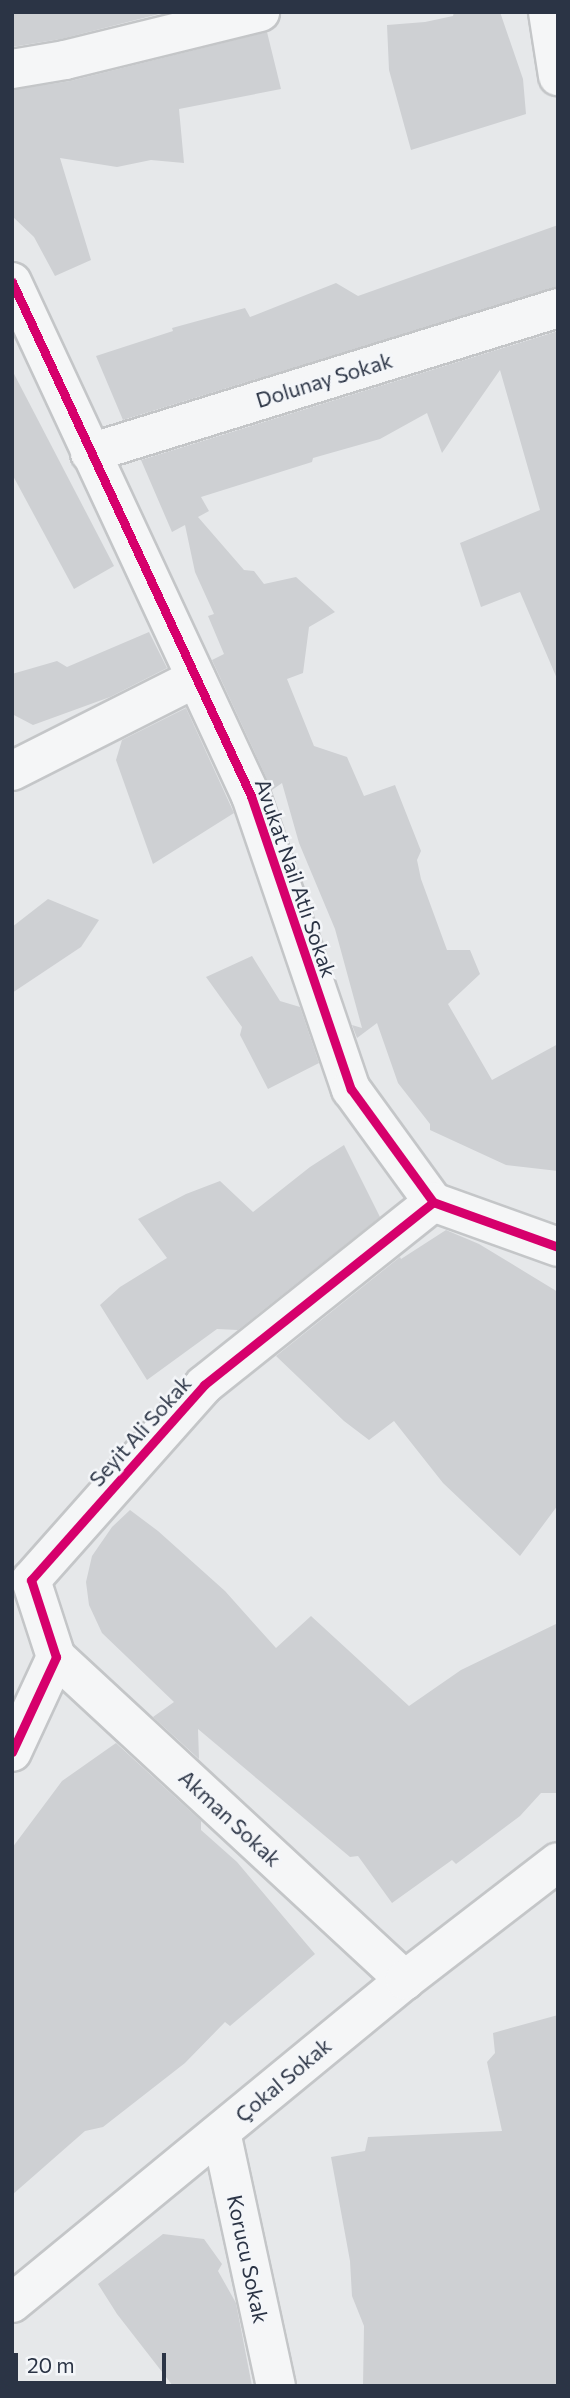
<!DOCTYPE html>
<meta charset="utf-8">
<style>
body{margin:0}
#map{position:relative;width:570px;height:2398px;overflow:hidden;background:#e6e8ea;font-family:Commissioner,sans-serif}
div>[style]{position:absolute}
.building>*{inset:0;background:#ced0d3}
.roads{filter:drop-shadow(2px 0 #c4c6c8) drop-shadow(-2px 0 #c4c6c8) drop-shadow(0 2px #c4c6c8) drop-shadow(0 -2px #c4c6c8)}
.minor>*{height:38px;margin:-19px;padding:0 19px;transform-origin:19px;border-radius:19px;background:#f5f6f7}
.tertiary>*{height:38px;margin:-19px;padding:0 19px;transform-origin:19px;border-radius:19px;background:#f5f6f7}
.cycleway>*{height:9px;margin:-4.5px;padding:0 4.5px;transform-origin:4.5px;border-radius:4.5px;background:#d6006c}
span{translate:-50% -50%;white-space:nowrap;text-align:center;line-height:1.15;-webkit-text-stroke:5px #f4f6f9;paint-order:stroke}
.street-label{font-size:21px;color:#2b3445}
.frame{position:absolute;inset:0;border:14px solid #2b3445;pointer-events:none}
.scale{position:absolute;left:14px;top:2353px;width:152px;height:32px;box-sizing:border-box;border:4px solid #2b3445;border-top:0;padding-left:9px;font-size:21px;line-height:24px;white-space:nowrap;color:#2b3445;-webkit-text-stroke:5px #f4f6f9;paint-order:stroke}
</style>
<div id="map">
<div class="building">
<div style="clip-path:polygon(12px 12px,167px 12px,61px 39px,12px 47px)"></div>
<div style="clip-path:polygon(454px 12px,500px 12px,523px 79px,526px 114px,411px 150px,389px 70px,387px 25px,425px 22px,453px 16px)"></div>
<div style="clip-path:polygon(267px 32px,281px 89px,179px 109px,184px 163px,151px 160px,117px 167px,60px 158px,91px 260px,55px 276px,34px 237px,12px 216px,12px 90px,70px 81px)"></div>
<div style="clip-path:polygon(558px 225px,558px 287px,123px 420px,96px 356px,173px 331px,172px 328px,245px 308px,250px 317px,336px 283px,358px 296px)"></div>
<div style="clip-path:polygon(558px 331px,558px 681px,520px 592px,481px 607px,460px 543px,540px 510px,500px 370px,442px 453px,427px 413px,380px 439px,313px 458px,312px 462px,201px 497px,209px 511px,198px 517px,244px 570px,254px 571px,264px 584px,296px 577px,335px 612px,309px 627px,303px 673px,287px 679px,314px 746px,347px 757px,364px 796px,395px 785px,421px 851px,417px 860px,421px 879px,447px 950px,470px 950px,480px 974px,448px 1004px,492px 1080px,558px 1044px,558px 1171px,506px 1165px,430px 1130px,430px 1124px,398px 1083px,377px 1023px,357px 1038px,352px 1025px,362px 1028px,335px 929px,299px 843px,282px 783px,272px 790px,212px 660px,224px 654px,208px 616px,214px 614px,195px 572px,185px 525px,172px 532px,141px 460px)"></div>
<div style="clip-path:polygon(12px 370px,114px 566px,74px 589px,12px 474px)"></div>
<div style="clip-path:polygon(149px 632px,167px 668px,110px 697px,33px 725px,12px 714px,12px 674px,57px 661px,67px 667px)"></div>
<div style="clip-path:polygon(186px 708px,234px 813px,153px 864px,116px 760px,122px 740px)"></div>
<div style="clip-path:polygon(48px 899px,99px 920px,81px 947px,12px 993px,12px 927px)"></div>
<div style="clip-path:polygon(252px 956px,280px 1001px,300px 1007px,319px 1063px,268px 1089px,240px 1035px,242px 1027px,206px 977px)"></div>
<div style="clip-path:polygon(344px 1145px,380px 1217px,238px 1330px,217px 1329px,147px 1380px,100px 1305px,120px 1287px,167px 1258px,138px 1219px,186px 1194px,220px 1181px,253px 1212px,310px 1167px)"></div>
<div style="clip-path:polygon(446px 1230px,479px 1244px,558px 1292px,558px 1505px,520px 1556px,443px 1483px,394px 1421px,369px 1440px,344px 1421px,276px 1356px,400px 1257px,401px 1259px)"></div>
<div style="clip-path:polygon(130px 1510px,158px 1531px,225px 1591px,276px 1648px,311px 1616px,409px 1706px,461px 1670px,558px 1623px,558px 1793px,541px 1793px,520px 1816px,456px 1864px,452px 1860px,392px 1903px,358px 1856px,350px 1857px,198px 1729px,199px 1759px,153px 1717px,174px 1702px,102px 1633px,89px 1605px,86px 1582px,92px 1556px,112px 1527px)"></div>
<div style="clip-path:polygon(116px 1743px,201px 1821px,201px 1830px,237px 1862px,315px 1954px,230px 2026px,225px 2022px,185px 2063px,103px 2127px,85px 2131px,12px 2195px,12px 1848px,62px 1781px)"></div>
<div style="clip-path:polygon(558px 2015px,558px 2386px,363px 2386px,364px 2326px,352px 2296px,350px 2261px,331px 2157px,365px 2151px,368px 2137px,502px 2131px,487px 2062px,495px 2053px,493px 2033px)"></div>
<div style="clip-path:polygon(163px 2234px,204px 2239px,222px 2264px,218px 2271px,236px 2303px,252px 2386px,173px 2386px,117px 2314px,98px 2284px)"></div>
</div>
<div class="roads">
<div class="minor">
<div style="left:12px;top:282px;width:567px;rotate:65.06deg"></div>
<div style="left:251px;top:796px;width:310px;rotate:71.2deg"></div>
<div style="left:351px;top:1089px;width:140px;rotate:54deg"></div>
<div style="left:433px;top:1202px;width:133px;rotate:19.8deg"></div>
<div style="left:90px;top:453px;width:490px;rotate:-17.2deg"></div>
<div style="left:12px;top:771px;width:206px;rotate:-26.8deg"></div>
<div style="left:56px;top:1657px;width:476px;rotate:42.8deg"></div>
<div style="left:12px;top:1752px;width:105px;rotate:-65.1deg"></div>
<div style="left:56px;top:1657px;width:81px;rotate:-108deg"></div>
<div style="left:31px;top:1580px;width:261px;rotate:-48.4deg"></div>
<div style="left:204px;top:1385px;width:293px;rotate:-38.6deg"></div>
<div style="left:221px;top:2132px;width:260px;rotate:77.8deg"></div>
<div style="left:12px;top:2303px;width:509px;rotate:-39.42deg"></div>
<div style="left:405px;top:1980px;width:193px;rotate:-37.6deg"></div>
</div>
<div class="tertiary">
<div style="left:548px;top:12px;width:65px;rotate:81.1deg"></div>
<div style="left:12px;top:69px;width:54px;rotate:-9.6deg"></div>
<div style="left:65px;top:60px;width:201px;rotate:-13.8deg"></div>
</div>
</div>
<div class="cycleway">
<div style="left:12px;top:282px;width:567px;rotate:65.06deg"></div>
<div style="left:251px;top:796px;width:310px;rotate:71.2deg"></div>
<div style="left:351px;top:1089px;width:140px;rotate:54deg"></div>
<div style="left:433px;top:1202px;width:133px;rotate:19.8deg"></div>
<div style="left:12px;top:1752px;width:105px;rotate:-65.1deg"></div>
<div style="left:56px;top:1657px;width:81px;rotate:-108deg"></div>
<div style="left:31px;top:1580px;width:261px;rotate:-48.4deg"></div>
<div style="left:204px;top:1385px;width:293px;rotate:-38.6deg"></div>
</div>
<div class="street-label">
<span style="left:324px;top:380px;rotate:-17deg">Dolunay Sokak</span>
<span style="left:296px;top:878px;rotate:71deg">Avukat Nail Atlı Sokak</span>
<span style="left:140px;top:1431px;rotate:-48deg">Seyit Ali Sokak</span>
<span style="left:230px;top:1818px;rotate:43deg">Akman Sokak</span>
<span style="left:283px;top:2080px;rotate:-40deg">Çokal Sokak</span>
<span style="left:248px;top:2259px;rotate:78deg">Korucu Sokak</span>
</div>
<div class="frame"></div>
<div class="scale">20 m</div>
</div>
